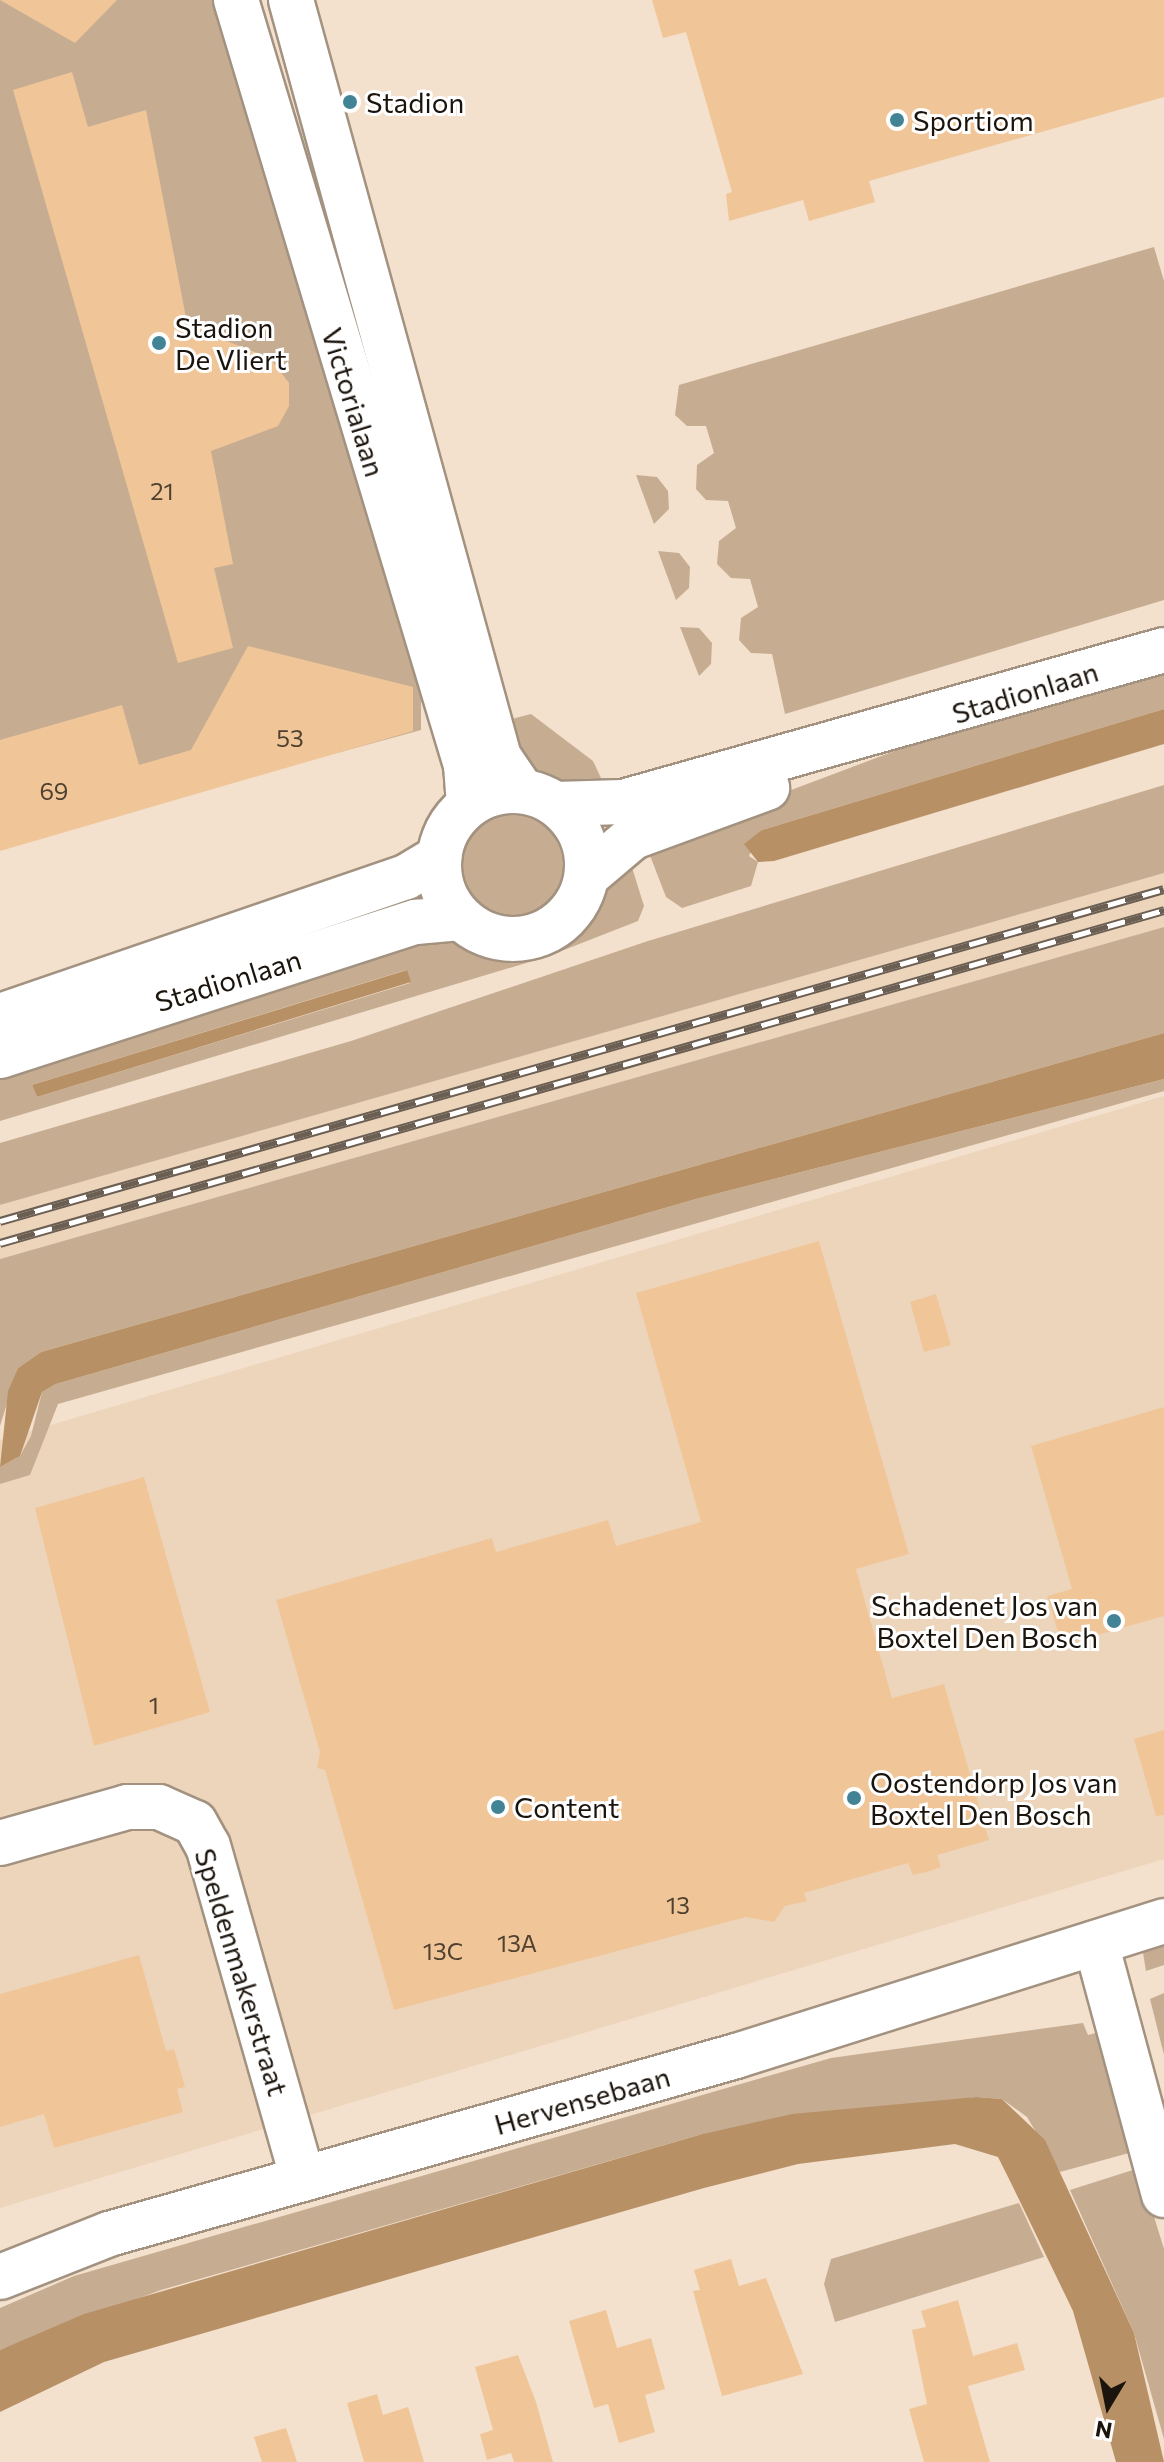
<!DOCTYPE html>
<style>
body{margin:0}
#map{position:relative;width:1164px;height:2462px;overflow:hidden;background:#f3e0cd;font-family:Commissioner,sans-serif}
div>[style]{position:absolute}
.built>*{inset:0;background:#edd5bc}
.green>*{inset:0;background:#c6ad92}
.round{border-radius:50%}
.water>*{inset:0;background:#b89065}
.building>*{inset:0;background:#f0c699}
.roads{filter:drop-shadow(2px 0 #a39280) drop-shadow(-2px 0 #a39280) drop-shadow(0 2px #a39280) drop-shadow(0 -2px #a39280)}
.minor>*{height:44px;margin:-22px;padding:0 22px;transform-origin:22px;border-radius:22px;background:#fff}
.major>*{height:44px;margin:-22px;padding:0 22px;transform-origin:22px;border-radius:22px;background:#fff}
.major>.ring{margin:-22px;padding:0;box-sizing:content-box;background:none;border:44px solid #fff;border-radius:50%}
.rail>*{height:9px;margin-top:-4.5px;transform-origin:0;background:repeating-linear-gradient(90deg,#fff 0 18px,#6b5f54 0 36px);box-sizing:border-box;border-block:2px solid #6b5f54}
.dots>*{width:22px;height:22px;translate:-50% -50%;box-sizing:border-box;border:4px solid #fff;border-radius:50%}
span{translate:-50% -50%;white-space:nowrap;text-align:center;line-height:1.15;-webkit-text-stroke:6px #fff;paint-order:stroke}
.number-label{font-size:24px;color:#504030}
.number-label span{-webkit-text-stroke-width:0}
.poi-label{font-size:28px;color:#1b140d}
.left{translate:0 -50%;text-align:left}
.right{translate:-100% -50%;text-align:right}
.street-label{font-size:28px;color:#1b140d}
.north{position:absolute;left:1068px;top:2366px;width:80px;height:80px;-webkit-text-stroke:6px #fff;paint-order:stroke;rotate:190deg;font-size:22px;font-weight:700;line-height:32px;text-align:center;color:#1b140d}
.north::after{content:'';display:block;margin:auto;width:28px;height:36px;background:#1b140d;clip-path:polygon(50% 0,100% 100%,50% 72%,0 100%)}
</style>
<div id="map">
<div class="built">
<div style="clip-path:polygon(1164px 873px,1164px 927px,0 1259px,0 1205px)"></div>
<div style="clip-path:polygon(1164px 1096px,1164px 1859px,0 2208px,0 1440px)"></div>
</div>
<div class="green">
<div style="clip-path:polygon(0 0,215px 0,421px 685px,421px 730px,0 845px)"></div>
<div style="clip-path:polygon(1154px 247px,1164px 281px,1164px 600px,785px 714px,772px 654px,751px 653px,739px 640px,741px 618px,758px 607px,750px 579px,731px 578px,717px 564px,719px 541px,736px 528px,728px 501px,706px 500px,696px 489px,697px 465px,714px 453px,706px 426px,687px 426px,675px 415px,679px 385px)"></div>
<div style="clip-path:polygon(636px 475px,657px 477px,668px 491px,669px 509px,654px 524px)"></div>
<div style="clip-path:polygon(658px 551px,679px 553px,690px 567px,689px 588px,676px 600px)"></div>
<div style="clip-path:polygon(680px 627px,699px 628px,712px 643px,711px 664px,699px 676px)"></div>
<div style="clip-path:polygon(1164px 668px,1164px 709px,762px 830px,749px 856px,758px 862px,751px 886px,682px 908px,666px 897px,646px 845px,913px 744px)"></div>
<div style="clip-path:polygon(531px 714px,593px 761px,608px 793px,568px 792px,530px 773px,504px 721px)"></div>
<div style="clip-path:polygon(1164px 785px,1164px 873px,0 1205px,0 1143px,351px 1041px,648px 941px)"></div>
<div class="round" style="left:461px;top:815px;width:102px;height:102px"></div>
<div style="clip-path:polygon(evenodd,630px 861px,644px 906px,638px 921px,546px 957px,0 1121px,0 1068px,445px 934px,492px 958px,548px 954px,586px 926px,609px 882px,630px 861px,406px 970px,410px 983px,37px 1097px,32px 1085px,406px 970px)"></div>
<div style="clip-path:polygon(1164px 927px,1164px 1033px,41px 1352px,18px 1368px,0 1426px,0 1259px)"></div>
<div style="clip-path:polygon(1164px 1079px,1164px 1091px,58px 1404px,30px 1475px,0 1484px,0 1467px,20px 1456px,31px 1436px,42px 1392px,56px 1384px,696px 1199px)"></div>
<div style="clip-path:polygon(1164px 1932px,1164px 1965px,1146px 1971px,1142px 1947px)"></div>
<div style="clip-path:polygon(1164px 1993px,1164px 2055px,1150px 1999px)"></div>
<div style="clip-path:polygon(1083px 2023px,1088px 2035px,1096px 2033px,1129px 2153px,1060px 2172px,1027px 2117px,1002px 2099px,976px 2097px,699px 2135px,161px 2290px,0 2350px,0 2308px,74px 2276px,831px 2058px)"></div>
<div style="clip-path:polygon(1139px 2168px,1164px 2249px,1164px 2439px,1134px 2333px,1070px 2190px)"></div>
<div style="clip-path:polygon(1019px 2203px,1044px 2257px,835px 2322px,824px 2284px,831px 2259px)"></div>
</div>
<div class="water">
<div style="clip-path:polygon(1164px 709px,1164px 744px,774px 861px,758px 862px,744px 844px,762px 830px)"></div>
<div style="clip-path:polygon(407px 970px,411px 982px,37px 1097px,32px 1085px)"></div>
<div style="clip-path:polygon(1164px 1033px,1164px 1079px,696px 1199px,56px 1384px,42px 1392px,20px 1456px,0 1467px,8px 1391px,18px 1368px,41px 1352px)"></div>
<div style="clip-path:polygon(976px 2097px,1002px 2099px,1045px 2140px,1134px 2333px,1164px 2462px,1116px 2462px,1073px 2311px,1012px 2185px,998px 2157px,955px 2144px,798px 2164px,704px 2188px,104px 2362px,0 2412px,0 2350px,84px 2314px,699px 2135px,792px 2114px)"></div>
</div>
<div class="building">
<div style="clip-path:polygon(0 0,117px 0,75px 43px)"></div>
<div style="clip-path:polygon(652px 0,1164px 0,1164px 97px,869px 181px,875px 202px,809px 221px,803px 200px,729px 221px,726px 194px,732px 192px,686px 32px,663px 38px)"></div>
<div style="clip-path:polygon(72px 72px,88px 127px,146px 110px,188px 328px,203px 323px,206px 333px,270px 358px,289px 383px,289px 406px,278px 426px,211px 451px,233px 564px,214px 568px,233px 648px,178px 663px,13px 90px)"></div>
<div style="clip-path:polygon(248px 646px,413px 687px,413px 731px,0 851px,0 740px,122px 705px,139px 765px,191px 750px)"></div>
<div style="clip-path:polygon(819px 1241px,909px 1554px,856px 1569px,892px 1698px,944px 1684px,989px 1840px,937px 1855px,941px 1867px,927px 1872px,913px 1875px,908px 1863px,804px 1893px,807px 1901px,785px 1906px,774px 1922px,746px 1917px,394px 2010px,325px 1770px,317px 1768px,320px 1752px,276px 1600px,492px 1538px,496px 1552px,608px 1520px,616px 1546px,701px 1522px,636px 1293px)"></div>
<div style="clip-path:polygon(936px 1294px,951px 1345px,924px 1352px,910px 1302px)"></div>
<div style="clip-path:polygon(1164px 1407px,1164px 1616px,1062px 1645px,1047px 1596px,1072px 1589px,1031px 1446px)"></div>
<div style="clip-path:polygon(144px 1477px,210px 1712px,94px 1746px,35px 1508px)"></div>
<div style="clip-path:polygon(1164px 1730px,1164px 1815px,1156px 1816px,1134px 1739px)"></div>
<div style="clip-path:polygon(139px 1955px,166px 2051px,174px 2049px,185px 2087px,177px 2089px,183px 2112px,54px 2148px,44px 2114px,0 2127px,0 1994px)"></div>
<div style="clip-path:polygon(731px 2259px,739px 2286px,766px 2278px,803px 2374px,722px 2396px,693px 2291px,700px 2290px,694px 2270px)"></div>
<div style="clip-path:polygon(958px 2300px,973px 2356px,1017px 2343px,1025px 2370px,968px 2386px,990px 2462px,924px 2462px,909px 2409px,927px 2404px,912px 2330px,926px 2327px,921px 2311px)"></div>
<div style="clip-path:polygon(606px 2310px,617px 2348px,651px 2338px,665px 2389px,645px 2395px,655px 2432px,619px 2443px,608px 2404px,594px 2408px,569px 2321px)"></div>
<div style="clip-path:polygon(518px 2355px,536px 2402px,553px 2462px,514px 2462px,511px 2453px,487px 2460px,480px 2434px,493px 2430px,475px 2367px)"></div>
<div style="clip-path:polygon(377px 2394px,383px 2415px,408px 2407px,424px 2462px,364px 2462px,347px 2403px)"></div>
<div style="clip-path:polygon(286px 2428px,297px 2462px,262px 2462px,254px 2437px)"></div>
</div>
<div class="roads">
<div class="minor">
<div style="left:236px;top:0;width:799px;rotate:73.27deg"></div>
<div style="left:466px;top:765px;width:40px;rotate:85.7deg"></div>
<div style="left:291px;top:0;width:785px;rotate:74.64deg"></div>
<div style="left:499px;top:757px;width:41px;rotate:55.9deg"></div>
<div style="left:0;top:1843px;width:132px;rotate:-15.8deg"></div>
<div style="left:127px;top:1807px;width:32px"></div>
<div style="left:159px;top:1807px;width:39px;rotate:24deg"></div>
<div style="left:195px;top:1823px;width:26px;rotate:61deg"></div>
<div style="left:208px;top:1846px;width:346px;rotate:74.1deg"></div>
<div style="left:1096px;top:1943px;width:261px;rotate:74.9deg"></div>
<div style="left:0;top:2277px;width:117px;rotate:-21.5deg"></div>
<div style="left:109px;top:2234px;width:652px;rotate:-15.85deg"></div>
<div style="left:736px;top:2056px;width:449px;rotate:-17.5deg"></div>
</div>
<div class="major">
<div class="ring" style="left:439px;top:791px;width:104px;height:104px"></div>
<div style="left:556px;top:804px;width:67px;rotate:-1.7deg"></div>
<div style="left:623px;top:802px;width:562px;rotate:-15.69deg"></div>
<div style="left:587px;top:876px;width:60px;rotate:-40.3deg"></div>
<div style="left:633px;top:837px;width:143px;rotate:-20.1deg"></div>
<div style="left:0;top:1016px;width:429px;rotate:-18.9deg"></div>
<div style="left:406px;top:877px;width:39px;rotate:-31deg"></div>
<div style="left:0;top:1056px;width:437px;rotate:-17.9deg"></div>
<div style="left:416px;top:922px;width:44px;rotate:-5.2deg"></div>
</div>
</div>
<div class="rail">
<div style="left:0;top:1221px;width:1210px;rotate:-15.92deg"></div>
<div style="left:0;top:1243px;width:1211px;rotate:-15.96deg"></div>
</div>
<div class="dots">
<div style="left:350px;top:102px;background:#428395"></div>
<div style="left:897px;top:120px;background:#428395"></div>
<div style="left:159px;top:343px;background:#428395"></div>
<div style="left:1114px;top:1621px;background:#428395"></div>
<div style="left:854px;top:1798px;background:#428395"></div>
<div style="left:498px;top:1807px;background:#428395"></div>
</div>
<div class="number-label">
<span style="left:162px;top:491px">21</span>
<span style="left:290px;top:738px">53</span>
<span style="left:54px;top:791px">69</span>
<span style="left:154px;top:1705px">1</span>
<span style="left:678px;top:1905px">13</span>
<span style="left:517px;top:1943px">13A</span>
<span style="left:443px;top:1951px">13C</span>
</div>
<div class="poi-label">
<span class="left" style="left:366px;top:102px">Stadion</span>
<span class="left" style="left:913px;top:120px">Sportiom</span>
<span class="left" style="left:175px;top:343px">Stadion<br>De Vliert</span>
<span class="right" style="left:1098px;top:1621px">Schadenet Jos van<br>Boxtel Den Bosch</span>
<span class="left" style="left:870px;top:1798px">Oostendorp Jos van<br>Boxtel Den Bosch</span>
<span class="left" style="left:514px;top:1807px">Content</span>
</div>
<div class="street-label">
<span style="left:354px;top:402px;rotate:73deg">Victorialaan</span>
<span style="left:1025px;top:692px;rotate:-17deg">Stadionlaan</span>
<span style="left:228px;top:980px;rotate:-17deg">Stadionlaan</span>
<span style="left:242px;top:1972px;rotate:73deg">Speldenmakerstraat</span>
<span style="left:582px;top:2100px;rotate:-16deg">Hervensebaan</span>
</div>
<div class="north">N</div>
</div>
